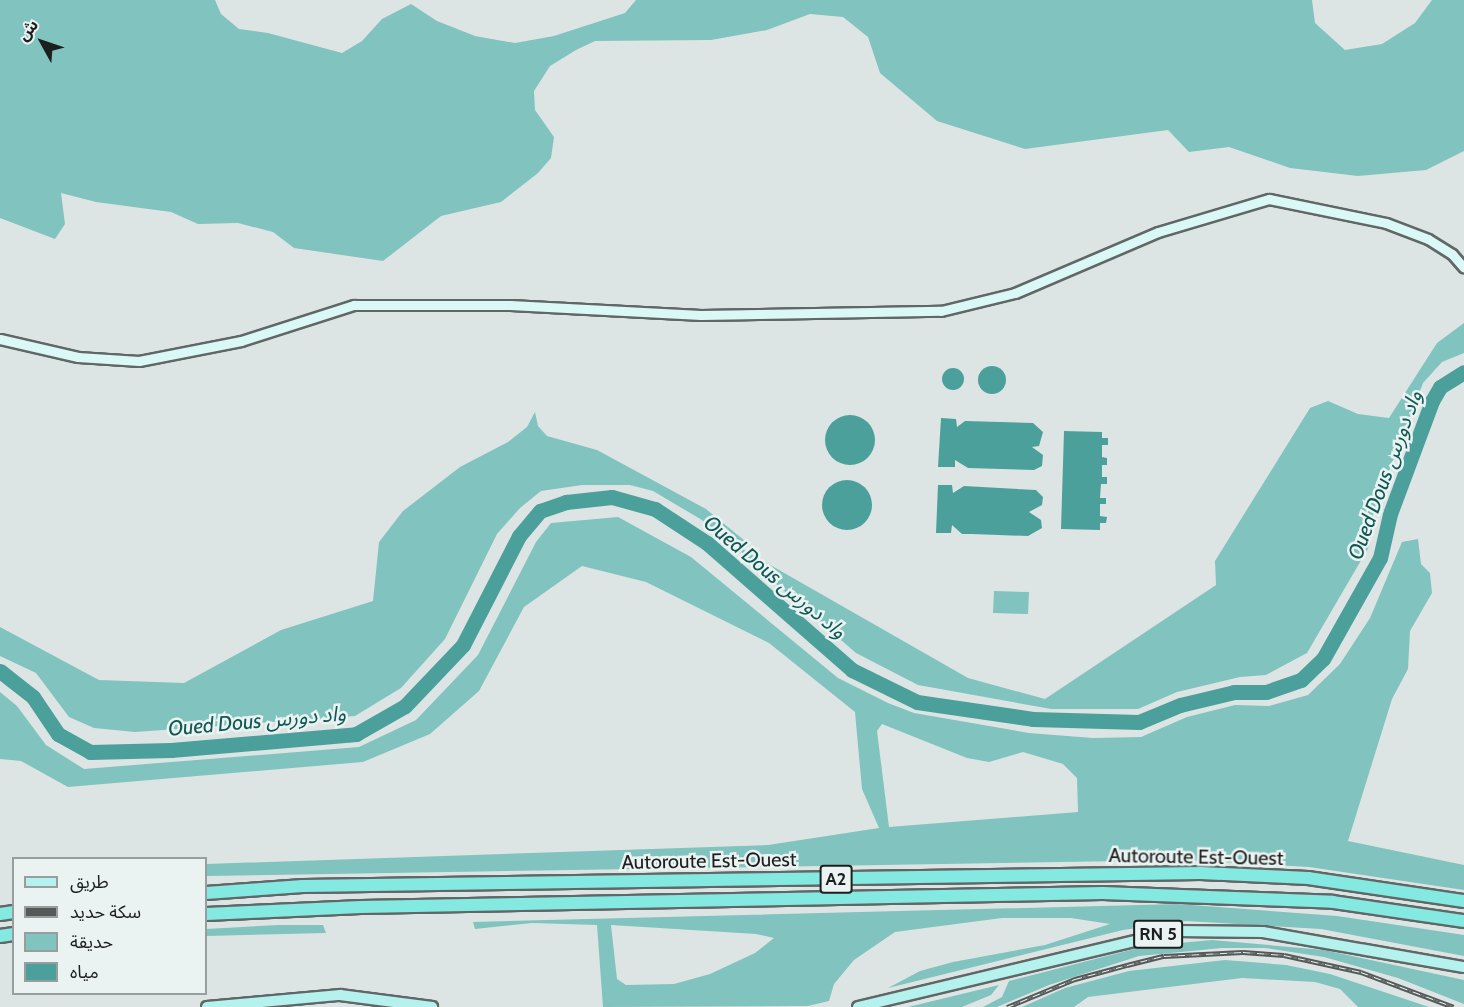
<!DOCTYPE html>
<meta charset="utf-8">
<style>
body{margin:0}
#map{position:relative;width:1464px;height:1007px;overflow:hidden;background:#dde5e4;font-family:Cabin,"Noto Sans Arabic",sans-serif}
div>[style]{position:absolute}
.green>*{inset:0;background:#81c3be}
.water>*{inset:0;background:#4ca09b}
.round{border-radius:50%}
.river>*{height:15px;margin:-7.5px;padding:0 7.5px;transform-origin:7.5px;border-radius:7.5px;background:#4ca09b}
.roads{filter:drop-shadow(2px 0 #606766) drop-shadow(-2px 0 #606766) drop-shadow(0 2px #606766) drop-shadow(0 -2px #606766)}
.secondary>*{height:9px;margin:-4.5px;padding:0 4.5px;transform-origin:4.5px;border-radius:4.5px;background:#daf8f6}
.primary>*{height:10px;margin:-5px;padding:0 5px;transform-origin:5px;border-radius:5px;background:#b5f2ed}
.highway>*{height:12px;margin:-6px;padding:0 6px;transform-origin:6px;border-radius:6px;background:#83e9e1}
.rail>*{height:4.5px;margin-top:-2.25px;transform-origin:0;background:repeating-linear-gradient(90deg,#eaf3f2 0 7px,#555958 0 14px);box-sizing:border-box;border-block:2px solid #555958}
span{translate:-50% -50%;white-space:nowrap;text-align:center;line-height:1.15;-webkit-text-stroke:5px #eaf3f2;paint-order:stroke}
.shield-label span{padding:2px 4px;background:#eaf3f2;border:2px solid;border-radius:4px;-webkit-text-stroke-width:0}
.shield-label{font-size:18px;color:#1c1f1e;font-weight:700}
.street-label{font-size:20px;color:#1c1f1e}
.water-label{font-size:21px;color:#0f5854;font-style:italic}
.legend{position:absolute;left:12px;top:857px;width:195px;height:138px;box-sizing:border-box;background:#eaf3f2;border:2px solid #989e9d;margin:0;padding:8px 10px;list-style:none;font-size:18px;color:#1c1f1e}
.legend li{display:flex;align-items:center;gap:12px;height:30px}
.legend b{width:30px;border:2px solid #989e9d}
.north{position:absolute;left:12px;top:12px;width:60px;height:60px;-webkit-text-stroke:4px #eaf3f2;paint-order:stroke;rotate:310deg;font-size:16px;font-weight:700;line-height:24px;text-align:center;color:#1c1f1e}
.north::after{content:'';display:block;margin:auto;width:21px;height:27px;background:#1c1f1e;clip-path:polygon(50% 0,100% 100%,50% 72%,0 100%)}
</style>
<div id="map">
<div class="green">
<div style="clip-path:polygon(0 0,215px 0,221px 14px,239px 29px,268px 33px,342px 53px,362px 41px,382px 19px,411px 4px,437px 21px,475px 36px,515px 43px,554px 36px,625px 13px,636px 0,1312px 0,1315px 23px,1345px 50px,1382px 44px,1415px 23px,1432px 0,1464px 0,1464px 151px,1426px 170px,1358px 176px,1290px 168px,1229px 147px,1189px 152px,1168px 130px,1025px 149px,937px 121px,880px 73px,868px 37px,843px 17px,810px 14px,767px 30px,711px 40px,595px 41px,576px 50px,550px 66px,534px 91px,535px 110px,554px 137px,551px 158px,538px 173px,501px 202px,441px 216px,383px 261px,294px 248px,273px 232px,238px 223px,198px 224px,171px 212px,96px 202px,61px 193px,65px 224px,55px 239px,0 218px)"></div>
<div style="clip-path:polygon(1464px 323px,1464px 353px,1442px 362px,1423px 383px,1375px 507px,1370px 545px,1307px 653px,1266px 675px,1240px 677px,1177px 692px,1138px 709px,1051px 709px,918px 685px,856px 653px,702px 520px,653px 491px,630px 485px,582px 485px,541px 491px,520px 508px,497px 534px,445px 639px,401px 688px,355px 716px,135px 732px,94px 728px,69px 717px,36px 673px,0 656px,0 627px,99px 680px,184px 683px,281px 630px,373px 601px,379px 542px,403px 511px,460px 467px,508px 442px,527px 427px,535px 412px,538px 426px,547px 436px,597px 450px,706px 509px,745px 541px,744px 550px,968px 678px,1045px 699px,1216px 585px,1215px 561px,1310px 408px,1328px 401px,1358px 414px,1389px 418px,1437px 343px)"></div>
<div style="clip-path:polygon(evenodd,618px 517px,691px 557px,838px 678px,888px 703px,914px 713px,1029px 733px,1093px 738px,1141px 737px,1187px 717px,1235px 705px,1269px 706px,1308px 695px,1340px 664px,1370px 618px,1402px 542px,1418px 539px,1421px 564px,1430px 573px,1432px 593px,1410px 631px,1408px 669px,1392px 699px,1348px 841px,1464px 865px,1464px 890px,1309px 867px,1186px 860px,206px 876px,206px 864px,768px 845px,879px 828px,862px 789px,855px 712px,769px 643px,646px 582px,582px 566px,524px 607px,479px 691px,430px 734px,363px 762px,68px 787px,21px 761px,0 759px,0 692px,17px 706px,46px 745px,84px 769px,359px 747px,416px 720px,478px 655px,536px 542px,551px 523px,618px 517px,882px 724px,967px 758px,989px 762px,1023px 752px,1063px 764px,1077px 778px,1078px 812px,889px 827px,877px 731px,882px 724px)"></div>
<div style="clip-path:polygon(994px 591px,1029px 592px,1028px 614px,993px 613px)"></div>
<div style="clip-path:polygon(evenodd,1178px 904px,1337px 916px,1451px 933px,1464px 935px,1464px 956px,1321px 929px,1186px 921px,1123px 930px,888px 988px,920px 971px,953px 962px,1045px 945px,1110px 924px,1071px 918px,1002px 918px,895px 932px,854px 960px,834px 984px,829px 1001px,808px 1006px,603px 1007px,597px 925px,532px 923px,475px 929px,473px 922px,1178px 904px,611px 925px,756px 934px,774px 938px,755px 953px,710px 974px,674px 984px,626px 985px,617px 979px,611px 925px)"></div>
<div style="clip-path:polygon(279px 925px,323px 925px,326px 933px,206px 936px,206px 929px)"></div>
<div style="clip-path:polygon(1212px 940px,1324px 950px,1464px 980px,1464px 1004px,1398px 978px,1324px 957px,1265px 948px,1222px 948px,1139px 956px,1049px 985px,997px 1007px,983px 1007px,1002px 997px,1009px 981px,1146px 946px)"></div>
<div style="clip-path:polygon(1225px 960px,1286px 965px,1330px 974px,1429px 1007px,1358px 1007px,1340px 989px,1315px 982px,1242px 978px,1088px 997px,1074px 1007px,1022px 1007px,1065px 988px,1129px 971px)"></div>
<div style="clip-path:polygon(999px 985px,991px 995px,962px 1007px,908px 1007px)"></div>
</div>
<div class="water">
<div class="round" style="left:978px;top:366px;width:28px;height:28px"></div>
<div class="round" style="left:942px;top:368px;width:22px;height:22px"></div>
<div class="round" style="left:825px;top:415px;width:50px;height:50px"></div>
<div style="clip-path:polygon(941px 418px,956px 419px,957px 427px,965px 421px,1033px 423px,1043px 432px,1039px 446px,1032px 447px,1043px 455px,1042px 466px,1034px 470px,968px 468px,955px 460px,955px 467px,938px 467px)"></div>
<div style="clip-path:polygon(1064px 431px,1102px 432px,1102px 438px,1108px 438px,1108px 445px,1102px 445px,1102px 457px,1107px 458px,1107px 465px,1102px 465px,1102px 477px,1107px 477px,1107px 484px,1101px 484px,1100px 498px,1106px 498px,1106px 504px,1100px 504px,1100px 516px,1107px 517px,1106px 523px,1100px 523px,1100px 530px,1061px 529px)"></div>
<div class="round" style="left:822px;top:480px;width:50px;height:50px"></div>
<div style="clip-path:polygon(938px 485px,952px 485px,953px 493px,964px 486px,1036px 490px,1043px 497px,1042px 505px,1029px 512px,1041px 520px,1042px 528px,1028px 536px,972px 534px,962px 534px,952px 525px,951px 533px,936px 533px)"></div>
</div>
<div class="river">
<div style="left:0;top:671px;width:42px;rotate:38.2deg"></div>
<div style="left:33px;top:697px;width:45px;rotate:56deg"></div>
<div style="left:58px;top:734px;width:37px;rotate:29deg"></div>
<div style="left:90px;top:752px;width:81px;rotate:-1.4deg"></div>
<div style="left:171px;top:750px;width:186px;rotate:-4.9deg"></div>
<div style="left:356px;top:734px;width:56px;rotate:-29.7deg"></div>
<div style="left:405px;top:706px;width:84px;rotate:-46.4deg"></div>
<div style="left:463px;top:645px;width:123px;rotate:-62.8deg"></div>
<div style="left:519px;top:536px;width:33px;rotate:-50deg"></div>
<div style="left:540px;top:511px;width:28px;rotate:-19deg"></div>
<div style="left:566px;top:502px;width:46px;rotate:-6.2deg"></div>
<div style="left:612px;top:497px;width:45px;rotate:15.6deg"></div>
<div style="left:655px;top:509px;width:62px;rotate:33.2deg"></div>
<div style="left:707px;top:543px;width:193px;rotate:41.2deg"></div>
<div style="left:852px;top:670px;width:72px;rotate:26.2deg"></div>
<div style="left:917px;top:702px;width:117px;rotate:8.3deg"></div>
<div style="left:1033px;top:719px;width:106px;rotate:1.6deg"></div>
<div style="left:1139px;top:722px;width:44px;rotate:-22.5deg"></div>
<div style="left:1180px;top:705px;width:56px;rotate:-13.5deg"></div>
<div style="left:1234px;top:692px;width:32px"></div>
<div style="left:1266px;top:692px;width:37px;rotate:-19deg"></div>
<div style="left:1301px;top:680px;width:30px;rotate:-44deg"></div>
<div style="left:1323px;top:659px;width:116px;rotate:-60.6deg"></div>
<div style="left:1380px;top:558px;width:45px;rotate:-77.2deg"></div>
<div style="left:1390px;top:514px;width:121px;rotate:-69.6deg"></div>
<div style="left:1432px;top:401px;width:16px;rotate:-60deg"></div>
<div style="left:1440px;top:387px;width:28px;rotate:-32deg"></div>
</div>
<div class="roads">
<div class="secondary">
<div style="left:0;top:339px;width:80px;rotate:13deg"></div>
<div style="left:78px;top:357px;width:61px;rotate:3.8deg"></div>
<div style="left:139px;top:361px;width:104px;rotate:-11.1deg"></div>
<div style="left:241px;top:341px;width:119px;rotate:-17.7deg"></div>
<div style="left:354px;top:305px;width:156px"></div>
<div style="left:510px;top:305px;width:191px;rotate:3deg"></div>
<div style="left:701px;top:315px;width:240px;rotate:-1deg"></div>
<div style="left:941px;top:311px;width:76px;rotate:-13.7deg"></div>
<div style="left:1015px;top:293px;width:155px;rotate:-23.1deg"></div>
<div style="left:1158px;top:232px;width:116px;rotate:-16.6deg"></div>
<div style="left:1269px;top:199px;width:119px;rotate:11.6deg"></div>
<div style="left:1386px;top:223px;width:45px;rotate:20.9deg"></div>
<div style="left:1428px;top:239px;width:28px;rotate:32deg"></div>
<div style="left:1452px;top:254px;width:18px;rotate:49deg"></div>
</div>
<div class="primary">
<div style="left:207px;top:1007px;width:134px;rotate:-5.2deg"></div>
<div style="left:340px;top:995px;width:93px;rotate:7.4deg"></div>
<div style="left:858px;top:1007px;width:328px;rotate:-13.4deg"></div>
<div style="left:1177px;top:931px;width:86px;rotate:0.7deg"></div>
<div style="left:1263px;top:932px;width:204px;rotate:9.9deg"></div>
</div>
<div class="highway">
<div style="left:206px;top:893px;width:97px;rotate:-4.1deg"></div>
<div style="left:303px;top:886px;width:898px;rotate:-0.83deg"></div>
<div style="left:1201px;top:873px;width:107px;rotate:2.7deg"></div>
<div style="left:1308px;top:878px;width:158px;rotate:8.4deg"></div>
<div style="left:0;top:914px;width:14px;rotate:-8deg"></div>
<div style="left:206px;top:914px;width:155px;rotate:-2.6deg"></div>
<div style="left:361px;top:907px;width:742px;rotate:-1.08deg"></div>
<div style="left:1103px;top:893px;width:230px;rotate:2.2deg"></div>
<div style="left:1333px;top:902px;width:132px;rotate:8.3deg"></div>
<div style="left:0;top:936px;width:14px;rotate:-8deg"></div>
</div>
</div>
<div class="rail">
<div style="left:1007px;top:1007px;width:74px;rotate:-22.4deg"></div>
<div style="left:1075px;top:979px;width:54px;rotate:-15.1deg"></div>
<div style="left:1127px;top:965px;width:38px;rotate:-14deg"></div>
<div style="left:1164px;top:956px;width:79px;rotate:-2.9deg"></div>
<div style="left:1243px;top:952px;width:41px;rotate:4.2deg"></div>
<div style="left:1284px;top:955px;width:79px;rotate:12.4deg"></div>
<div style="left:1361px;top:972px;width:99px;rotate:20.6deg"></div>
</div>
<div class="shield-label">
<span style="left:836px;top:879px">A2</span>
<span style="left:1158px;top:934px">RN 5</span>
</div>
<div class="street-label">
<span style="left:1196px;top:857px;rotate:1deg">Autoroute Est-Ouest</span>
<span style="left:709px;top:861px;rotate:-1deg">Autoroute Est-Ouest</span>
</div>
<div class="water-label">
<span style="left:1385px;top:475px;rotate:-70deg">Oued Dous واد دورس</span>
<span style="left:775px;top:577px;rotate:40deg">Oued Dous واد دورس</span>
<span style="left:257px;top:721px;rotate:-5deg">Oued Dous واد دورس</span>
</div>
<ul class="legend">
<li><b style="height:8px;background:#b5f2ed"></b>طريق</li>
<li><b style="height:8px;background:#555958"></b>سكة حديد</li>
<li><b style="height:16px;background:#81c3be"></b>حديقة</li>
<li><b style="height:16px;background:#4ca09b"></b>مياه</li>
</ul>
<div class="north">ش</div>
</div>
